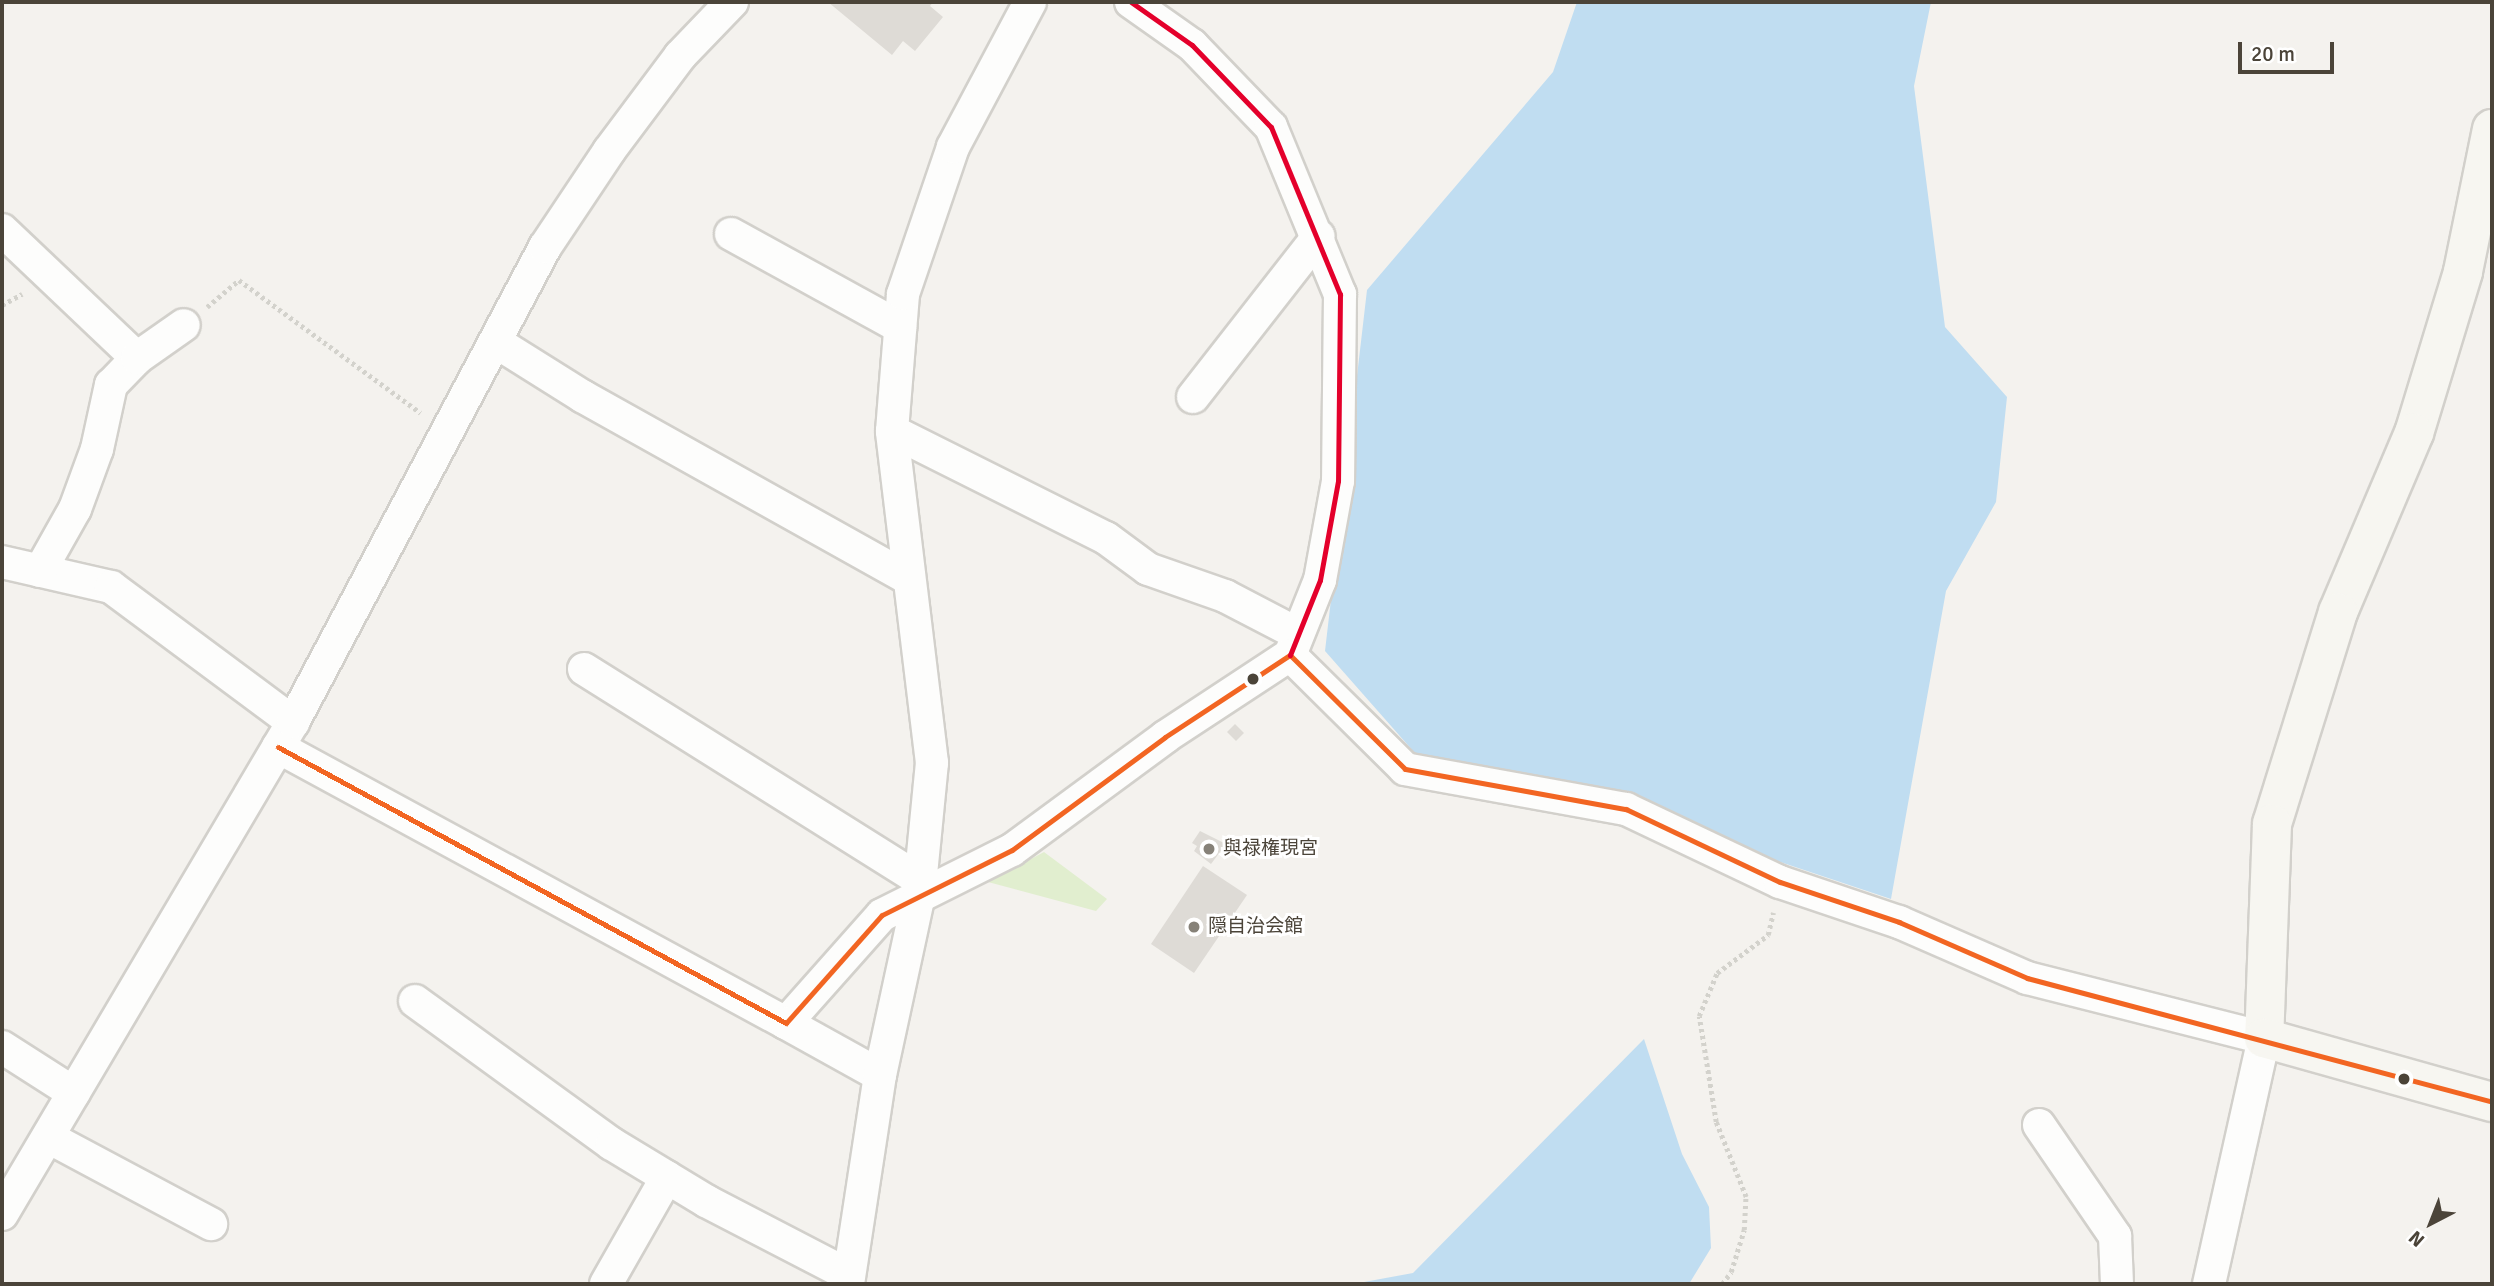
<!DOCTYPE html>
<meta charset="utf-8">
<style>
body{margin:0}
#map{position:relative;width:2494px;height:1286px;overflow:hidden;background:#f4f2ee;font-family:Signika,"Noto Sans JP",sans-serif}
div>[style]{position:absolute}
.green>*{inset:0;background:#e1eecf}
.water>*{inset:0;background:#c0ddf1}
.building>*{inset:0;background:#dedbd6}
.path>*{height:4.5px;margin-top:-2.25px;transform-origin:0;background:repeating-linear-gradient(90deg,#d3d2cc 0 3.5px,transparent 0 7px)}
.roads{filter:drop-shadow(2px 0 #d2d0cb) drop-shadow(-2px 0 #d2d0cb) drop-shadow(0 2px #d2d0cb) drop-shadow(0 -2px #d2d0cb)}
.street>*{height:32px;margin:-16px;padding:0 16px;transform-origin:16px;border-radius:16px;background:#fdfdfc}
.secondary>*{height:38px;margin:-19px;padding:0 19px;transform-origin:19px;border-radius:19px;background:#f7f6f1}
.bus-1>*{height:5px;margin:-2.5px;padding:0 2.5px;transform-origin:2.5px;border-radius:2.5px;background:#f26522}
.bus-2>*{height:5px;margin:-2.5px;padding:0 2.5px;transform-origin:2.5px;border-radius:2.5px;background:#e4002b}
.dots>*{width:19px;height:19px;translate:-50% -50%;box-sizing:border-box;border:4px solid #fff;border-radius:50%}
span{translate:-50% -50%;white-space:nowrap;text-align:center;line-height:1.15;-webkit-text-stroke:6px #fff;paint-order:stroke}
.poi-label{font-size:19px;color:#4b4439}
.left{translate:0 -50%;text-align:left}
.frame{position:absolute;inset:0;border:4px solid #4b4439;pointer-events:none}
.north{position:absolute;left:2396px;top:1188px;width:70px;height:70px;-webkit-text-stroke:5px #fff;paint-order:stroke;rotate:222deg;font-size:19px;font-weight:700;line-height:28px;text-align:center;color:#4b4439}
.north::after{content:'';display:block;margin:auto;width:24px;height:32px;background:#4b4439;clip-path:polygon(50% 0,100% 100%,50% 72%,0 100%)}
.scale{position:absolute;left:2238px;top:42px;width:96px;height:32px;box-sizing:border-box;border:4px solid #4b4439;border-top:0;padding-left:9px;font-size:21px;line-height:24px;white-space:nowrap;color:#4b4439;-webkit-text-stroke:5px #fff;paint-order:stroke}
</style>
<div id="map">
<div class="green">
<div style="clip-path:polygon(1044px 852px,1107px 899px,1096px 911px,988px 882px)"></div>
</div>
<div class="water">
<div style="clip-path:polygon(1577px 2px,1931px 2px,1914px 86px,1945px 327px,2007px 397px,1996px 502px,1946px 591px,1891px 899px,1747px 851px,1634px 795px,1421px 760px,1325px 651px,1367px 290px,1553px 72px)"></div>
<div style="clip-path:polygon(1644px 1039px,1682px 1154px,1709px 1207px,1711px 1248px,1689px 1284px,1353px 1284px,1413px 1273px)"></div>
</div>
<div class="building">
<div style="clip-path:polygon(828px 2px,933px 2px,930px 6px,943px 17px,915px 51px,903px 41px,892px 55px)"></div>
<div style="clip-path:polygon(1235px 724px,1244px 733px,1236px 741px,1227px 732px)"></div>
<div style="clip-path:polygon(1200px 831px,1226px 844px,1211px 864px,1194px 851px,1197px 846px,1192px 843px)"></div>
<div style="clip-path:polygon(1203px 866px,1247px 895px,1194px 973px,1151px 944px)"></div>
</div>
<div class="path">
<div style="left:2px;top:305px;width:23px;rotate:-29deg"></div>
<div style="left:207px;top:307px;width:42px;rotate:-40.2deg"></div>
<div style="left:239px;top:280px;width:225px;rotate:36.2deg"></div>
<div style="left:1722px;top:1284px;width:15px;rotate:-53deg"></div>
<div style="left:1731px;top:1272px;width:44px;rotate:-72.8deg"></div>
<div style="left:1744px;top:1230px;width:33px;rotate:-87deg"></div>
<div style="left:1746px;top:1197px;width:81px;rotate:-111.8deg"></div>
<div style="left:1716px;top:1122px;width:107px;rotate:-99.1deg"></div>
<div style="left:1699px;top:1016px;width:47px;rotate:-67.3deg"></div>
<div style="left:1717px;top:973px;width:64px;rotate:-36.7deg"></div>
<div style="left:1768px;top:935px;width:23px;rotate:-77deg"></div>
</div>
<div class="roads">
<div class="street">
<div style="left:1131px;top:2px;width:75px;rotate:35.2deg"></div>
<div style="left:1192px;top:45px;width:114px;rotate:46.1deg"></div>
<div style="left:1271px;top:127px;width:181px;rotate:67.6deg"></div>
<div style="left:1340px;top:294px;width:187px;rotate:90.6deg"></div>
<div style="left:1338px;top:481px;width:101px;rotate:100.3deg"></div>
<div style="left:1320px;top:580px;width:81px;rotate:111.8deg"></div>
<div style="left:2px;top:230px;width:186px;rotate:43.5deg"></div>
<div style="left:731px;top:234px;width:193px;rotate:28.8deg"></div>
<div style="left:496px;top:342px;width:102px;rotate:32.1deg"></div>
<div style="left:582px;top:396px;width:373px;rotate:29.2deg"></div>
<div style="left:1193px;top:397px;width:204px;rotate:-52deg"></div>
<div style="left:892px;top:431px;width:239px;rotate:26.6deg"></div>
<div style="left:1106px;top:538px;width:52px;rotate:36.4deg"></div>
<div style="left:1148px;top:569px;width:82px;rotate:19.3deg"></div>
<div style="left:1225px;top:596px;width:82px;rotate:27.5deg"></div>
<div style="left:2px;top:562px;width:112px;rotate:12.9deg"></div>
<div style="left:111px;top:587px;width:227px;rotate:36.6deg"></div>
<div style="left:40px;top:571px;width:71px;rotate:-60.6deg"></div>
<div style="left:75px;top:509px;width:64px;rotate:-69.9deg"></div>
<div style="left:97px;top:449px;width:66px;rotate:-77.7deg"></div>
<div style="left:111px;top:385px;width:37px;rotate:-46deg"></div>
<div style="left:137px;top:358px;width:57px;rotate:-35.1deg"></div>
<div style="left:584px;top:669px;width:397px;rotate:32.1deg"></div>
<div style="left:278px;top:747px;width:578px;rotate:28.52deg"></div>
<div style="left:786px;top:1023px;width:144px;rotate:-48.4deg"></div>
<div style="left:882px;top:915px;width:145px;rotate:-26.6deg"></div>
<div style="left:1012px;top:850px;width:190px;rotate:-36.4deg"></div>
<div style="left:1165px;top:737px;width:149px;rotate:-33.3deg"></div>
<div style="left:1290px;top:655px;width:162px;rotate:44.7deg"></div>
<div style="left:1405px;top:769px;width:225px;rotate:10.3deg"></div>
<div style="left:1626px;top:809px;width:170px;rotate:25.4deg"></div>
<div style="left:1780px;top:882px;width:126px;rotate:18.6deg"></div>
<div style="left:1899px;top:922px;width:140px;rotate:23.6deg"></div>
<div style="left:2027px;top:978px;width:244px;rotate:14.2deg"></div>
<div style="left:2264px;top:1038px;width:252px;rotate:102.6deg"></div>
<div style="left:415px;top:1001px;width:243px;rotate:36deg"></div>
<div style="left:612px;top:1144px;width:110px;rotate:31.2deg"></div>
<div style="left:706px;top:1201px;width:161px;rotate:27.4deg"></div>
<div style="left:786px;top:1023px;width:107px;rotate:29deg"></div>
<div style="left:2px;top:1047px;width:85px;rotate:32.6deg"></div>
<div style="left:2039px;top:1125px;width:135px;rotate:55.6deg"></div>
<div style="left:2115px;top:1236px;width:48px;rotate:87.6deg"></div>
<div style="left:48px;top:1137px;width:185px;rotate:28.1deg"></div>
<div style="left:2px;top:1214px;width:572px;rotate:-59.4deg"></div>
<div style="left:293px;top:722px;width:538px;rotate:-62.05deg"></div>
<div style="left:545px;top:247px;width:115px;rotate:-56.3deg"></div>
<div style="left:609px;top:151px;width:119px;rotate:-53.2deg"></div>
<div style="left:680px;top:56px;width:75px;rotate:-46.1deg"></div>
<div style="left:606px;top:1284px;width:123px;rotate:-60.3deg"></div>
<div style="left:848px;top:1284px;width:211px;rotate:-81.3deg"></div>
<div style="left:880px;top:1075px;width:184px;rotate:-77.8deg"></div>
<div style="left:919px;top:895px;width:133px;rotate:-84.4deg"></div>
<div style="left:932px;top:763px;width:334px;rotate:-96.9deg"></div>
<div style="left:892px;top:431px;width:137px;rotate:-85.4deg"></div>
<div style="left:903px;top:294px;width:155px;rotate:-71.2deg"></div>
<div style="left:953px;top:147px;width:164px;rotate:-62deg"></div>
</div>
<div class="secondary">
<div style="left:2492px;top:129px;width:146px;rotate:101.5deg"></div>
<div style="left:2463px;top:272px;width:168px;rotate:106.9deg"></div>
<div style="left:2414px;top:433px;width:194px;rotate:113deg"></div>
<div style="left:2338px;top:612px;width:222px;rotate:107.3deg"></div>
<div style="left:2272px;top:824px;width:214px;rotate:92.1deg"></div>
<div style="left:2264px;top:1038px;width:237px;rotate:15.7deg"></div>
</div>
</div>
<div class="bus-1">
<div style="left:278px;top:747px;width:578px;rotate:28.52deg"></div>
<div style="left:786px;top:1023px;width:144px;rotate:-48.4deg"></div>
<div style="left:882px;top:915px;width:145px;rotate:-26.6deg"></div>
<div style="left:1012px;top:850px;width:190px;rotate:-36.4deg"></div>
<div style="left:1165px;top:737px;width:149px;rotate:-33.3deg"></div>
<div style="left:1290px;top:655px;width:162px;rotate:44.7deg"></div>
<div style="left:1405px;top:769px;width:225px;rotate:10.3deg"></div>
<div style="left:1626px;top:809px;width:170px;rotate:25.4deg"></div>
<div style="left:1780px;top:882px;width:126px;rotate:18.6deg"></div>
<div style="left:1899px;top:922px;width:140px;rotate:23.6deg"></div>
<div style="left:2027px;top:978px;width:481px;rotate:14.9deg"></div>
</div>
<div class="bus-2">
<div style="left:1131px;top:2px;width:75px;rotate:35.2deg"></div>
<div style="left:1192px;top:45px;width:114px;rotate:46.1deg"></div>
<div style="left:1271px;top:127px;width:181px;rotate:67.6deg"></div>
<div style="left:1340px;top:294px;width:187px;rotate:90.6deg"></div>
<div style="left:1338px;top:481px;width:101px;rotate:100.3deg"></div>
<div style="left:1320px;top:580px;width:81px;rotate:111.8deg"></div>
</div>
<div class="dots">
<div style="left:1253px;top:679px;background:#4b4439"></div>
<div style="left:1209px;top:849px;background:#868178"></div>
<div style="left:1194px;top:927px;background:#868178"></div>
<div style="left:2404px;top:1079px;background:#4b4439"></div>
</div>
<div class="poi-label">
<span class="left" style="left:1223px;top:849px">與禄権現宮</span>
<span class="left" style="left:1208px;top:927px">隠自治会館</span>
</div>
<div class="frame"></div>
<div class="north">N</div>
<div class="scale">20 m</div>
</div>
